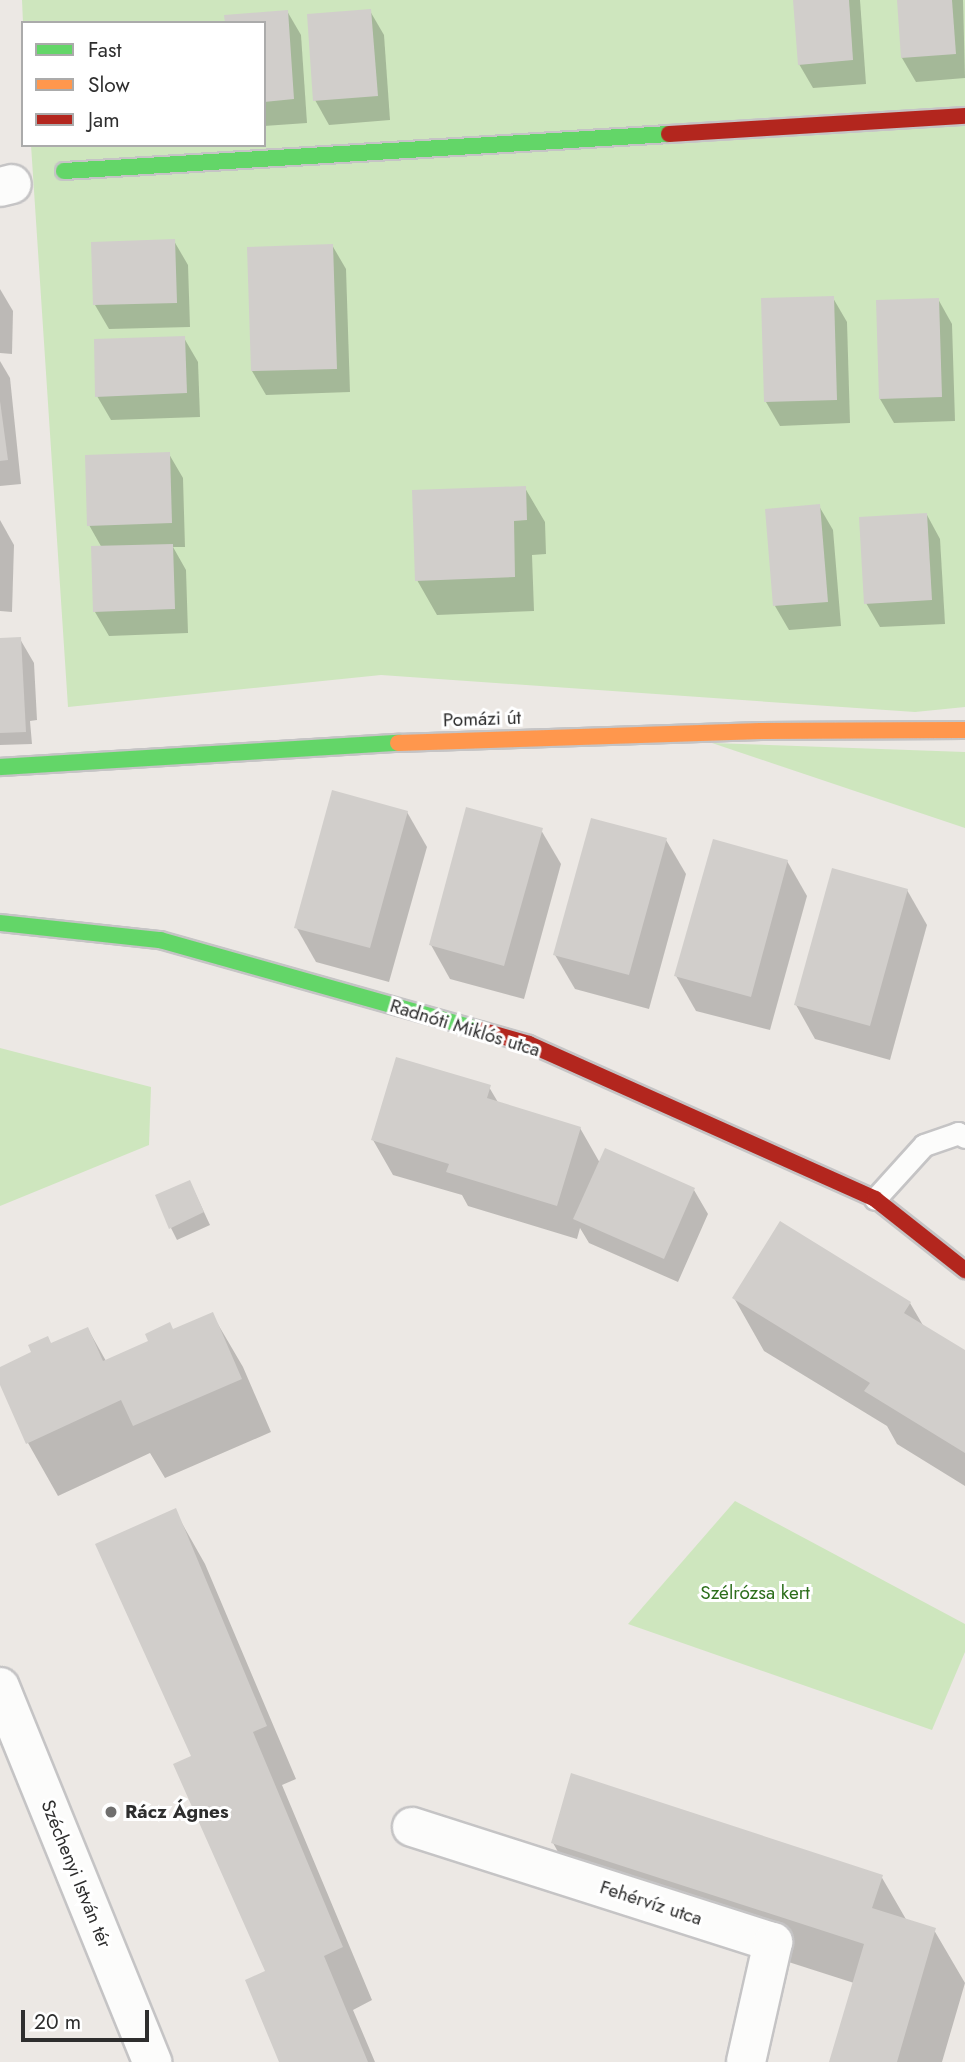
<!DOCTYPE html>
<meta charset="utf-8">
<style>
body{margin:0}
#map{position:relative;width:965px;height:2062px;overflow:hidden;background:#ece8e4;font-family:Jost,sans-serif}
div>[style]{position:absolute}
.green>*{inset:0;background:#cee6be}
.shadow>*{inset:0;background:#0003}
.building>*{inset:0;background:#d1cecb}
.roads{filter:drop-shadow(2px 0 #c5c4c5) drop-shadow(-2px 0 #c5c4c5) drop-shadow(0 2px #c5c4c5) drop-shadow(0 -2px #c5c4c5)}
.lane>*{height:21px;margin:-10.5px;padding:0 10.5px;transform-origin:10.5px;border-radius:10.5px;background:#fcfcfb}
.street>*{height:38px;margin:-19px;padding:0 19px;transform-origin:19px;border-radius:19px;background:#fcfcfb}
.fast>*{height:16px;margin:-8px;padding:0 8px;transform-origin:8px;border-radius:8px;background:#63d668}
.slow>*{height:16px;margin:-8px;padding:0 8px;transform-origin:8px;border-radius:8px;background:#ff974d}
.jam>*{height:16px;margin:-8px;padding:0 8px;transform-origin:8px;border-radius:8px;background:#b3261e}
.dots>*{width:19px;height:19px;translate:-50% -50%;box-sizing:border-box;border:4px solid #fff;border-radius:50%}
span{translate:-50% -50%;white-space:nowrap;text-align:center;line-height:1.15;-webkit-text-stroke:6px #fff;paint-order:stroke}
.street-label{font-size:19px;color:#2e2e2e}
.park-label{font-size:19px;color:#2c6e1b}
.poi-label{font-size:19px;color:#2e2e2e;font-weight:700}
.left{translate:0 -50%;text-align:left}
.legend{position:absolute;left:21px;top:21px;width:245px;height:126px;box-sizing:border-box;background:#fff;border:2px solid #ababab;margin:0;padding:9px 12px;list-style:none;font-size:21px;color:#2e2e2e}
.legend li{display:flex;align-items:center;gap:14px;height:35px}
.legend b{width:35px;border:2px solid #ababab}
.scale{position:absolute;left:21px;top:2010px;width:128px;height:32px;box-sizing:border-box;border:4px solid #2e2e2e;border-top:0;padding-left:9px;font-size:21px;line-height:24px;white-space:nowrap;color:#2e2e2e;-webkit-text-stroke:5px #fff;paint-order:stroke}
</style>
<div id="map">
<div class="green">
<div style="clip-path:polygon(22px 0,965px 0,965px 707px,915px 712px,381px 675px,68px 707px,31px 145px,264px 145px,264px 23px,23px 23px)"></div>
<div style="clip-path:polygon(712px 743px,965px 752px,965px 828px)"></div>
<div style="clip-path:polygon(0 1048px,151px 1087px,149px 1145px,0 1206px)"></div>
<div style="clip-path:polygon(735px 1501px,965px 1624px,965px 1652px,932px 1730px,628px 1624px)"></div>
</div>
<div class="shadow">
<div style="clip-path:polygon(795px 0,860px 0,866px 84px,813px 88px,799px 64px)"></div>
<div style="clip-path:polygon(898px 0,963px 0,965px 78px,916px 82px,902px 58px)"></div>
<div style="clip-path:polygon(287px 11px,301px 35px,307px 123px,264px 126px,264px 23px)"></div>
<div style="clip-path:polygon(370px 11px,384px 35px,390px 120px,329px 125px,315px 100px)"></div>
<div style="clip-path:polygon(174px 241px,188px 265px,190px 327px,109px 329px,95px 305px)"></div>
<div style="clip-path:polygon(332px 245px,346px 269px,350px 392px,266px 395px,252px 371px)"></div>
<div style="clip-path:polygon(0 289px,13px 311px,12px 354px,0 353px)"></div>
<div style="clip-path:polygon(833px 298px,847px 322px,850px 423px,780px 426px,766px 402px)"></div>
<div style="clip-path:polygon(938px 299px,952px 324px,955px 421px,894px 423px,880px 399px)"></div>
<div style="clip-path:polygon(184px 338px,198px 362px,200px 417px,111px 420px,97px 396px)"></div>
<div style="clip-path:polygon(0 361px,10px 378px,21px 484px,0 486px)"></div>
<div style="clip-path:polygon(169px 454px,183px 478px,185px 547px,173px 547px,186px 570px,188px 633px,109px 636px,95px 612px,102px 548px,89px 525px)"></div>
<div style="clip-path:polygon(525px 488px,545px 522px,546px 554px,532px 555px,534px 611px,437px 615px,417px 580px)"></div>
<div style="clip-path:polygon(819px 506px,833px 530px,841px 626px,789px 630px,775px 606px)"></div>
<div style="clip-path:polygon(927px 515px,940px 539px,945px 624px,880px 627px,866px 603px)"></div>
<div style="clip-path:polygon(0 520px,14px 545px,12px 612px,0 611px)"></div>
<div style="clip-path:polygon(20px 639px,34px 663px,37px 720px,30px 721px,32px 744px,0 745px,0 640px)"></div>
<div style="clip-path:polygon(407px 812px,427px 847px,389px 982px,316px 962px,296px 927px)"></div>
<div style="clip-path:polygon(541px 830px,561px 864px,524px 999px,450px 979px,431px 945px)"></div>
<div style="clip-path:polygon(666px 840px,686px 874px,649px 1009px,575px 989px,555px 955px)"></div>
<div style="clip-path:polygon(787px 861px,807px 896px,770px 1030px,696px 1011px,676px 976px)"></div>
<div style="clip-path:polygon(907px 890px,927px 925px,890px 1060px,815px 1039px,796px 1005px)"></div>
<div style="clip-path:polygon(489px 1087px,499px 1104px,580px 1128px,600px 1163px,694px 1190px,708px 1214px,678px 1282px,589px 1243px,580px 1228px,577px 1239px,468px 1206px,462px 1195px,393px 1175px,373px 1140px)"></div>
<div style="clip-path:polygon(190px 1182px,210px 1225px,177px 1240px,171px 1228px)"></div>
<div style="clip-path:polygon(734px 1298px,910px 1303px,924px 1327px,965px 1352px,965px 1486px,897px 1444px,887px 1426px,764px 1351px)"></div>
<div style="clip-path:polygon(212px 1314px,243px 1367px,271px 1432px,165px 1478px,150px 1453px,58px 1496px,28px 1443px,0 1381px,0 1369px,88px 1329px,106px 1361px)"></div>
<div style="clip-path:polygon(175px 1511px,205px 1564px,296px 1779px,282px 1785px,372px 2000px,353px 2010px,375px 2062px,281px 2062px,267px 1972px,194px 1757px)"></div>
<div style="clip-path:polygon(553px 1843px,881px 1876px,907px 1921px,934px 1930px,965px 1983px,942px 2062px,831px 2062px,854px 1983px,583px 1896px)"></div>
</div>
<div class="building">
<div style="clip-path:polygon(793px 0,849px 0,853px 60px,798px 65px)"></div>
<div style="clip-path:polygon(897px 0,952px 0,956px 54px,901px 58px)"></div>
<div style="clip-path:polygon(371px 9px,378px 96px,313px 101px,307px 14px)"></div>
<div style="clip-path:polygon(288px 10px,294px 99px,264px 102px,264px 23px,225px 23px,224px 15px)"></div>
<div style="clip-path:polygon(175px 239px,177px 303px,93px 305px,91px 242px)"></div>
<div style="clip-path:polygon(333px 244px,337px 369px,251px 371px,247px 247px)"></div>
<div style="clip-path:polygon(834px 296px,837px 400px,764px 402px,761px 298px)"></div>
<div style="clip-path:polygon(939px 298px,942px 397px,879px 399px,876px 300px)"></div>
<div style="clip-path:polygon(185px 336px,187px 393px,95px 397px,94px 339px)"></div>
<div style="clip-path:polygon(0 401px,8px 460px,0 461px)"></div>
<div style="clip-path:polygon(170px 452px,172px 523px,87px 526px,85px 455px)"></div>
<div style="clip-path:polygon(526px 486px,527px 520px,514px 521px,515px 577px,415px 581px,412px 490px)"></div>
<div style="clip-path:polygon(820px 504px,828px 602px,773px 606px,765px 509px)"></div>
<div style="clip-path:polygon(927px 513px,932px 600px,864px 604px,859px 517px)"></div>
<div style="clip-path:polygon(173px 544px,175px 609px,93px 612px,91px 546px)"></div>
<div style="clip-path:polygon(21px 637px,26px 732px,0 733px,0 638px)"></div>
<div style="clip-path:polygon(332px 790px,408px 811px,370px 948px,294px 928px)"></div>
<div style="clip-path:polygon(466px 807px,543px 828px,504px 966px,429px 945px)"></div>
<div style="clip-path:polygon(591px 818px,667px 838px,629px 975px,553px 955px)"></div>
<div style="clip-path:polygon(713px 839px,788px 860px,751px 997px,674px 976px)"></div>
<div style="clip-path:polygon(832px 868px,908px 889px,870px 1026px,794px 1005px)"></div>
<div style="clip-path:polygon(396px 1057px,491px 1085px,487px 1098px,581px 1127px,557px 1206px,446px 1172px,449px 1164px,371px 1140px)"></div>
<div style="clip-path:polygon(605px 1148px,695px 1188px,664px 1259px,573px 1219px)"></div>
<div style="clip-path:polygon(190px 1180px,204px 1212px,169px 1229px,155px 1195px)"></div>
<div style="clip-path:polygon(780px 1221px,911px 1302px,904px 1313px,965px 1350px,965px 1453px,864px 1391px,870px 1383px,732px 1298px)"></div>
<div style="clip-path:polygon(213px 1312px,242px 1379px,133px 1426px,121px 1400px,26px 1444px,0 1385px,0 1367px,31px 1352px,28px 1345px,48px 1336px,51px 1343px,88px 1327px,103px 1361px,148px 1341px,145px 1334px,170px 1322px,173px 1329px)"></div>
<div style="clip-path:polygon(176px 1508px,267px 1726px,253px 1732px,343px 1947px,324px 1956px,368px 2062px,279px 2062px,245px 1980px,265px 1971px,173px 1764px,191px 1756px,95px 1544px)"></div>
<div style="clip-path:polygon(571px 1773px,883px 1875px,872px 1908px,936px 1928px,897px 2062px,829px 2062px,864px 1944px,551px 1843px)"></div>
</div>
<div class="roads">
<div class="lane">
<div style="left:875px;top:1199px;width:73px;rotate:-47.8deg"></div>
<div style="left:924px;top:1145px;width:36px;rotate:-19deg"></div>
<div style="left:958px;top:1133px;width:8px;rotate:30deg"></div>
</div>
<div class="street">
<div style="left:0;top:187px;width:12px;rotate:-14deg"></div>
<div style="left:0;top:1687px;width:405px;rotate:67.9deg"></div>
<div style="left:412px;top:1827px;width:379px;rotate:17.7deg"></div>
<div style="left:773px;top:1942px;width:123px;rotate:102.7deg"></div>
</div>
<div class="fast">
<div style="left:64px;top:171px;width:606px;rotate:-3.5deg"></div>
<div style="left:0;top:767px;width:399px;rotate:-3.5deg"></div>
<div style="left:0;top:923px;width:161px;rotate:6.1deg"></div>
<div style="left:160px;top:940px;width:332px;rotate:15.7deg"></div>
</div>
<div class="slow">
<div style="left:398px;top:743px;width:363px;rotate:-1.9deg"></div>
<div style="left:761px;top:731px;width:204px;rotate:-0.3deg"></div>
</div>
<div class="jam">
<div style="left:669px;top:134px;width:297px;rotate:-3.5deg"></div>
<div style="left:480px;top:1030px;width:51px;rotate:15.9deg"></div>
<div style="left:529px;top:1044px;width:379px;rotate:24.1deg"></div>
<div style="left:875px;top:1199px;width:115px;rotate:38.3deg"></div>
</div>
</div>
<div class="dots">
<div style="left:111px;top:1812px;background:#706f6e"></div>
</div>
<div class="street-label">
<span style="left:482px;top:719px;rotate:-2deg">Pomázi út</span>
<span style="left:465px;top:1028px;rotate:17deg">Radnóti Miklós utca</span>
<span style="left:76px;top:1874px;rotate:68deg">Széchenyi István tér</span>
<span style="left:651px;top:1903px;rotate:18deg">Fehérvíz utca</span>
</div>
<div class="park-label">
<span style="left:755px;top:1593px">Szélrózsa kert</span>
</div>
<div class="poi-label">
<span class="left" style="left:125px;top:1812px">Rácz Ágnes</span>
</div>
<ul class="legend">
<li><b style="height:9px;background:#63d668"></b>Fast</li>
<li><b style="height:9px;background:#ff974d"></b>Slow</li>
<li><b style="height:9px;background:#b3261e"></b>Jam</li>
</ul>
<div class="scale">20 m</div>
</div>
